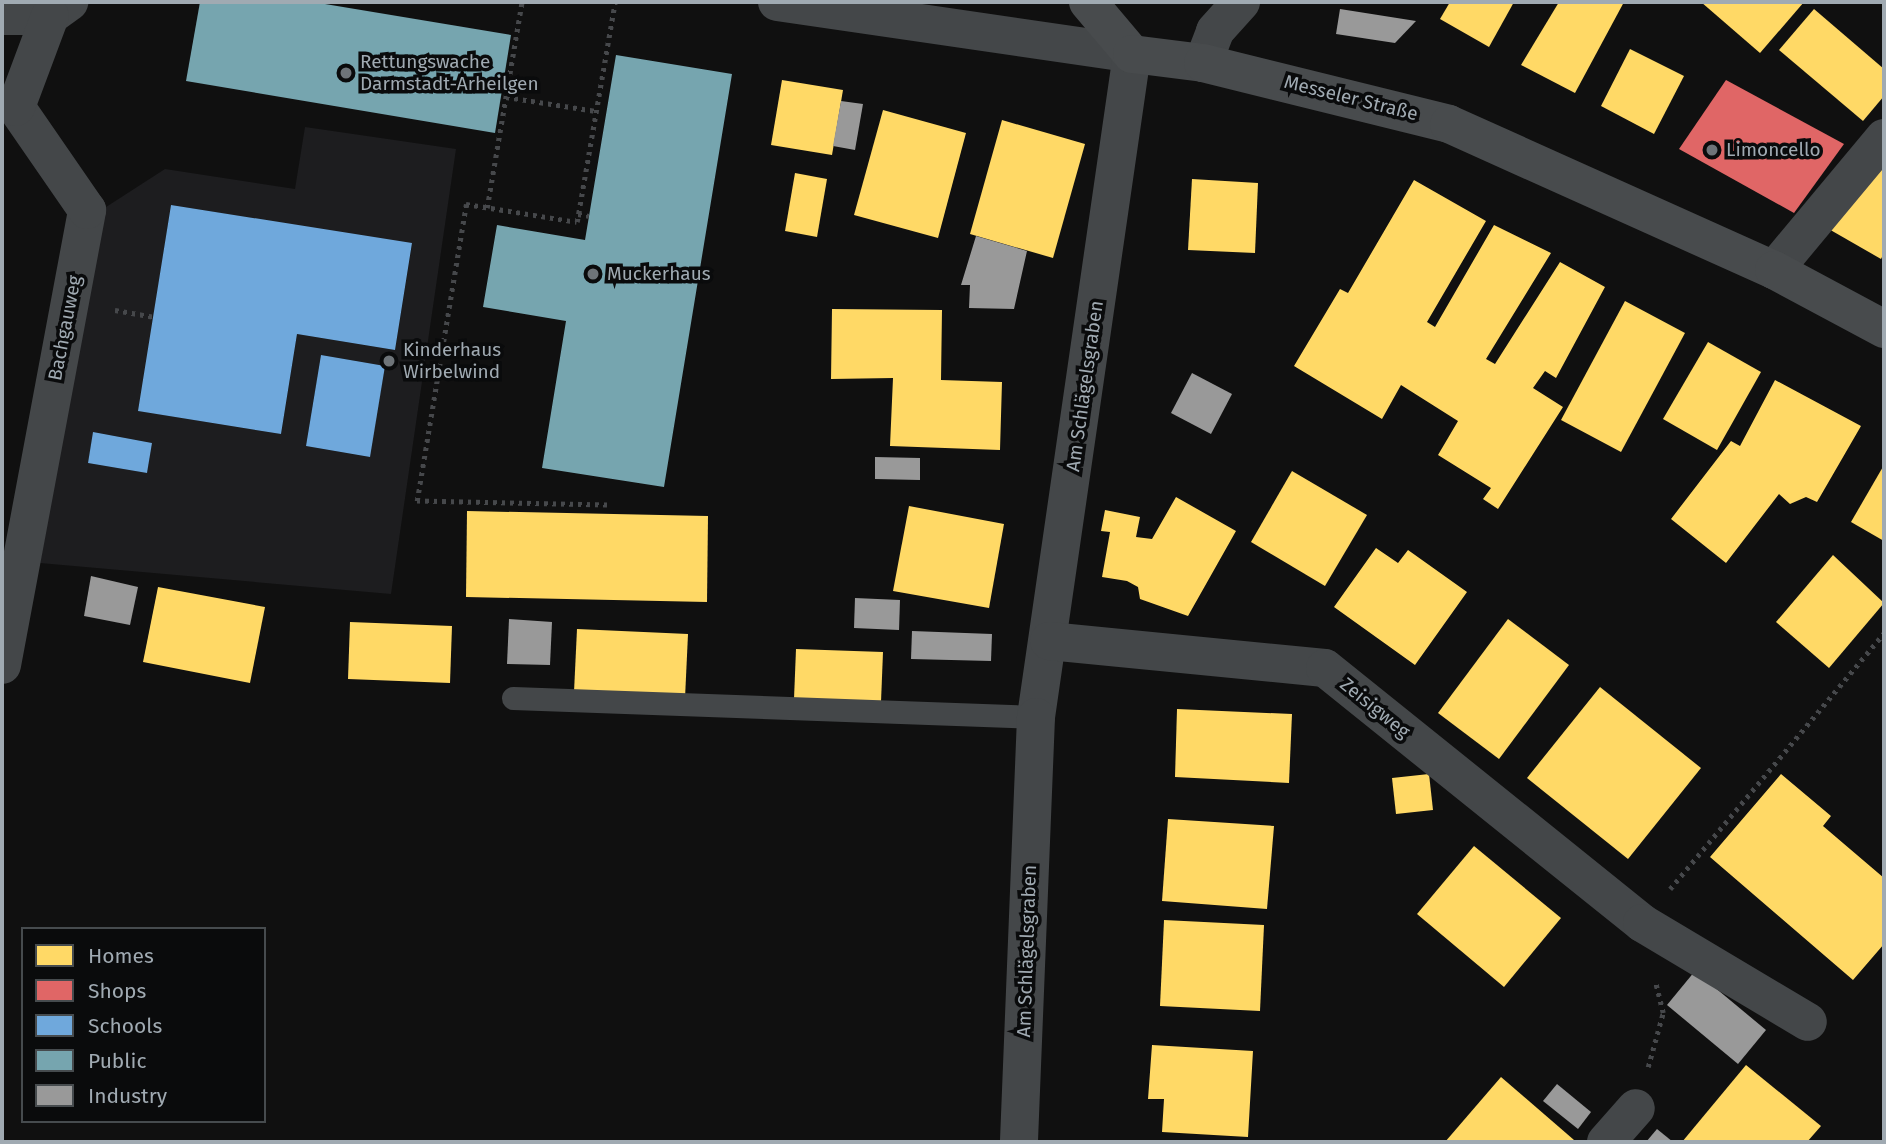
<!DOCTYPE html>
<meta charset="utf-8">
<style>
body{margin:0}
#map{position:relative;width:1886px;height:1144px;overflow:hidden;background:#101010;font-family:"Fira Sans",sans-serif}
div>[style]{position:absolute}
.built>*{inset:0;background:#1d1d1f}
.homes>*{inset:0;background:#ffd966}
.shops>*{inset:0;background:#e06666}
.schools>*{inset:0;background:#6fa8dc}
.public>*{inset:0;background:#76a5af}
.industry>*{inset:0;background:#999}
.path>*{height:4.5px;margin-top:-2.25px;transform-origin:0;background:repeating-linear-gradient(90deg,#46484b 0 3.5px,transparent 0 8.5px)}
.lane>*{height:23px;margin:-11.5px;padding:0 11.5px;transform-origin:11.5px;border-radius:11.5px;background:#444749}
.street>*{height:38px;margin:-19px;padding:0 19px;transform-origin:19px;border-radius:19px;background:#444749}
.secondary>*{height:38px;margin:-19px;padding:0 19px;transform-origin:19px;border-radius:19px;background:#484b4d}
.dots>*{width:19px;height:19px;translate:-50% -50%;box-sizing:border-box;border:4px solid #0a0b0c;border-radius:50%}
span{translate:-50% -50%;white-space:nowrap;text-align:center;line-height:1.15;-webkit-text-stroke:7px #0a0b0c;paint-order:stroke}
.poi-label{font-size:19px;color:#a0aab2}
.left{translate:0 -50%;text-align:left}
.street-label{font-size:19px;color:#a0aab2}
.frame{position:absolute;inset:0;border:4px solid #a0aab2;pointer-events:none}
.legend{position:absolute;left:21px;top:927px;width:245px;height:196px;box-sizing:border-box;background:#0a0b0c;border:2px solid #464b4e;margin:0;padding:9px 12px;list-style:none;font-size:21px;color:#a0aab2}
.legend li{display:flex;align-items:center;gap:14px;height:35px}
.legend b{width:35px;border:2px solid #464b4e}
</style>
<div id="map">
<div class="built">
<div style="clip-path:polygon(evenodd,305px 127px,456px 149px,391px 594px,40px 563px,103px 209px,165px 169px,295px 189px,305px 127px,171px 205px,412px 244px,395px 350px,297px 334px,281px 434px,139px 411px,171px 205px,305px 127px,321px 355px,385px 366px,369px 457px,306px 446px,321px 355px,305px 127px,93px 432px,152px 443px,147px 473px,88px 463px,93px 432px)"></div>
</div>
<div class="homes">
<div style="clip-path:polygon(1450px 2px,1514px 2px,1489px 47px,1440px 19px)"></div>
<div style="clip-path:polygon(1559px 2px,1624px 2px,1575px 93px,1521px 65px)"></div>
<div style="clip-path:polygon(1701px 2px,1804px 2px,1760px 53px)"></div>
<div style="clip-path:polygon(1814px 9px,1884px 69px,1884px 96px,1863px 121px,1779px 50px)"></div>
<div style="clip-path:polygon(1630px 49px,1684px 76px,1654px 134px,1601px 106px)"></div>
<div style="clip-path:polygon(782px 80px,843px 90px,832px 155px,771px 145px)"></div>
<div style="clip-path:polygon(883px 110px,966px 133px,938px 238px,854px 215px)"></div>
<div style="clip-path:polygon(1002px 120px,1085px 144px,1053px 258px,970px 234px)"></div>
<div style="clip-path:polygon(1884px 161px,1884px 253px,1881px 259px,1827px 228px)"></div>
<div style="clip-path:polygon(795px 173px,827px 179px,817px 237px,785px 231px)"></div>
<div style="clip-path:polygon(1192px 179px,1258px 183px,1255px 253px,1188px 250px)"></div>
<div style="clip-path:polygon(1414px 180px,1486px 221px,1427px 322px,1435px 327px,1494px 225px,1551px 253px,1486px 359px,1495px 364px,1560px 262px,1605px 287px,1556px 378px,1545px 371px,1533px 388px,1563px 407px,1498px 509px,1483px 499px,1491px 488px,1438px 455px,1458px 421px,1401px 385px,1382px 419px,1294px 366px,1340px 289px,1348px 293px)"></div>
<div style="clip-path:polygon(1625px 301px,1685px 333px,1621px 452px,1561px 420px)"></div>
<div style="clip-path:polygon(832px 309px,942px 310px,941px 380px,1002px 382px,1000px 450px,890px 446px,893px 378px,831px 379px)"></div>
<div style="clip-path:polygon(1708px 342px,1761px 372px,1717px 450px,1663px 419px)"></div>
<div style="clip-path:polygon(1775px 380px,1861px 426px,1817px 502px,1806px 497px,1790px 504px,1779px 494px,1726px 563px,1671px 519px,1731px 441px,1740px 446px)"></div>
<div style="clip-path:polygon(1884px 465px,1884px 541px,1851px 522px)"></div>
<div style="clip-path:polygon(1292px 471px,1367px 515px,1325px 586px,1251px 542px)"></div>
<div style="clip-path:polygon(1176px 497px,1236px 531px,1188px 616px,1140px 599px,1138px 587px,1127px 581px,1102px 577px,1110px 532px,1101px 531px,1105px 510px,1140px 517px,1136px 537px,1152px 539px)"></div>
<div style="clip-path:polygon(909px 506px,1004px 524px,989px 608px,893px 591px)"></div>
<div style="clip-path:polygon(467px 511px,708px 516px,707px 602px,466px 597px)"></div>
<div style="clip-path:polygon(1376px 548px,1398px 563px,1408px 550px,1467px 592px,1415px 665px,1334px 607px)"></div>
<div style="clip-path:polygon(1833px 555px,1884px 603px,1829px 668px,1776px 622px)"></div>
<div style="clip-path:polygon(158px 587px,265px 607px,250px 683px,143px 662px)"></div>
<div style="clip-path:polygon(1508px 619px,1569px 665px,1499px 759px,1438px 713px)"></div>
<div style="clip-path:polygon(350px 622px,452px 626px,450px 683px,348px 679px)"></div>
<div style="clip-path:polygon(577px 629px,688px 634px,685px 698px,574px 692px)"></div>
<div style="clip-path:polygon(796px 649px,883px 652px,881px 702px,794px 699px)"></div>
<div style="clip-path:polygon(1600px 687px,1701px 768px,1628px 859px,1527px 778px)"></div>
<div style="clip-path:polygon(1177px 709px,1292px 714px,1289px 783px,1175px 777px)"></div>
<div style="clip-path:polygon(1429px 774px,1433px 810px,1396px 814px,1392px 778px)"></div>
<div style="clip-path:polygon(1781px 774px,1831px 816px,1823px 826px,1884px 878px,1884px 944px,1853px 980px,1710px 857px)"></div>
<div style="clip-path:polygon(1168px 819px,1274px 826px,1267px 909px,1162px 901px)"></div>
<div style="clip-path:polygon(1474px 846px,1561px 918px,1504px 987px,1417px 914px)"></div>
<div style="clip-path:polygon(1164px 920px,1264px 925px,1260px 1011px,1160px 1006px)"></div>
<div style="clip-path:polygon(1152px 1045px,1253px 1051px,1248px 1137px,1162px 1132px,1164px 1099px,1148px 1099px)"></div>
<div style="clip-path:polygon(1746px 1065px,1821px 1126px,1807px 1142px,1682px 1142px)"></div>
<div style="clip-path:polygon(1501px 1077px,1574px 1140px,1571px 1142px,1445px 1142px)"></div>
</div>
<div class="shops">
<div style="clip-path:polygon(1726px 80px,1844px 144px,1794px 213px,1679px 149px)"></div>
</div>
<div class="schools">
<div style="clip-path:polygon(171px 205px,412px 243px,395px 350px,297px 334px,281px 434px,138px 411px)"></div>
<div style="clip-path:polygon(321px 355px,385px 366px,370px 457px,306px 446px)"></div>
<div style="clip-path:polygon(93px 432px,152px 443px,147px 473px,88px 463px)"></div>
</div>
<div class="public">
<div style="clip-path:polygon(200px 2px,313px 2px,511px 35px,495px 133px,186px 81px)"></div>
<div style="clip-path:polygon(616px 55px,732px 74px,664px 487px,542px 468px,566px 321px,483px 307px,497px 225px,585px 240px)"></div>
</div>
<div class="industry">
<div style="clip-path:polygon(1340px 9px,1416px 21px,1395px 43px,1336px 34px)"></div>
<div style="clip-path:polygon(841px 101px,863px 104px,855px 150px,833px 146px)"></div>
<div style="clip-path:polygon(976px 236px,1027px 251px,1014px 309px,969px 308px,970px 285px,961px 285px)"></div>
<div style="clip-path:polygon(1192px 373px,1232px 394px,1211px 434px,1171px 413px)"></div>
<div style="clip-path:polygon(875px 457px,920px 458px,920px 480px,875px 479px)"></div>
<div style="clip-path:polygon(91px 576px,138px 587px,130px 625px,84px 616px)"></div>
<div style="clip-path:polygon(855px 598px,900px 600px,899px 630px,854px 628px)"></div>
<div style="clip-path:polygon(509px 619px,552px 622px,550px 665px,507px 664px)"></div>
<div style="clip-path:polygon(912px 631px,992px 634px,991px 661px,911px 659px)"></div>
<div style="clip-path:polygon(1695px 971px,1766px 1030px,1738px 1064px,1667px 1005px)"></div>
<div style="clip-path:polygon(1557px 1084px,1591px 1112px,1578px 1129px,1543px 1101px)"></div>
<div style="clip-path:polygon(1657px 1129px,1673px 1142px,1646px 1142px)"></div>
</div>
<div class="path">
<div style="left:506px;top:97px;width:91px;rotate:8.8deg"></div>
<div style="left:487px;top:208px;width:209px;rotate:-80.4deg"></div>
<div style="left:578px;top:214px;width:11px;rotate:10deg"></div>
<div style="left:115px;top:310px;width:39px;rotate:10deg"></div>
<div style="left:607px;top:505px;width:190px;rotate:-178.8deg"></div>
<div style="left:417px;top:501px;width:301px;rotate:-80.6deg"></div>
<div style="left:466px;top:204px;width:112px;rotate:9.2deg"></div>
<div style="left:577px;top:222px;width:223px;rotate:-80.2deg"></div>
<div style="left:1670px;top:889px;width:334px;rotate:-50.1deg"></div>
<div style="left:1648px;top:1067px;width:56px;rotate:-74.5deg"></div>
<div style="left:1663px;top:1013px;width:30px;rotate:-104deg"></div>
</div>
<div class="lane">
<div style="left:513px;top:698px;width:523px;rotate:2.08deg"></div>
</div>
<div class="street">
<div style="left:777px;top:2px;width:359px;rotate:8.3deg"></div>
<div style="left:1132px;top:54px;width:670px;rotate:98.24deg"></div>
<div style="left:1036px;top:717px;width:425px;rotate:92.3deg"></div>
<div style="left:2px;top:16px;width:48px"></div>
<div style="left:50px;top:16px;width:24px;rotate:-36deg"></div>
<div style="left:1203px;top:63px;width:34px;rotate:-69deg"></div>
<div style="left:1215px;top:31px;width:39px;rotate:-48deg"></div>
<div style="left:1774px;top:270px;width:172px;rotate:-50.2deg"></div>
<div style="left:1049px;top:641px;width:277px;rotate:5.6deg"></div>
<div style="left:1325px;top:668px;width:407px;rotate:38.8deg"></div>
<div style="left:1642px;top:923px;width:193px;rotate:30.8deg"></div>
<div style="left:2px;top:665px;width:463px;rotate:-79.4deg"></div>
<div style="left:87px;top:210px;width:125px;rotate:-124.6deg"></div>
<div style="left:16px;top:107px;width:97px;rotate:-69.5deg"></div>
<div style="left:1606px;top:1142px;width:45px;rotate:-48.6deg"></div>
</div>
<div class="secondary">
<div style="left:1088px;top:2px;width:68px;rotate:49.8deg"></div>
<div style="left:1132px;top:54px;width:72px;rotate:7.2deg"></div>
<div style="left:1203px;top:63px;width:253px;rotate:13.9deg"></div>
<div style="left:1449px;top:124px;width:356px;rotate:24.2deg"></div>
<div style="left:1774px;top:270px;width:125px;rotate:28.2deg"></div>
</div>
<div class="dots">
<div style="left:346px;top:73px;background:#6e7479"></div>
<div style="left:1712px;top:150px;background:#6e7479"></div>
<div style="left:593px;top:274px;background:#6e7479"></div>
<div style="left:389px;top:361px;background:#6e7479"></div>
</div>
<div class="poi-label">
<span class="left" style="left:360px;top:73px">Rettungswache<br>Darmstadt-Arheilgen</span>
<span class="left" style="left:1726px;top:150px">Limoncello</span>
<span class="left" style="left:607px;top:274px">Muckerhaus</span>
<span class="left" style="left:403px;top:361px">Kinderhaus<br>Wirbelwind</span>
</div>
<div class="street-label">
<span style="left:1351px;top:98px;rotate:14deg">Messeler Straße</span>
<span style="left:65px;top:328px;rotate:-79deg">Bachgauweg</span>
<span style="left:1085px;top:386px;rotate:-82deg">Am Schlägelsgraben</span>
<span style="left:1375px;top:708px;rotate:39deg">Zeisigweg</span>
<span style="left:1027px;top:951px;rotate:-88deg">Am Schlägelsgraben</span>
</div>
<div class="frame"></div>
<ul class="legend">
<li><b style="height:19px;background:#ffd966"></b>Homes</li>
<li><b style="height:19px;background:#e06666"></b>Shops</li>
<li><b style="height:19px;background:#6fa8dc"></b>Schools</li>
<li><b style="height:19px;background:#76a5af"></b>Public</li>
<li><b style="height:19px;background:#999"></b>Industry</li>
</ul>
</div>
